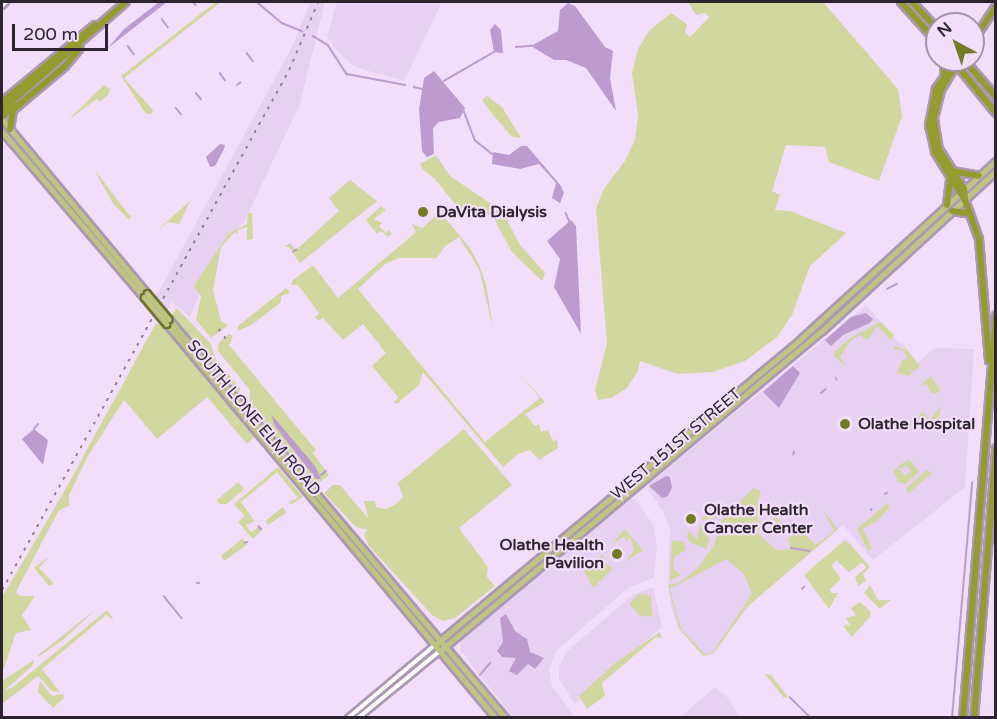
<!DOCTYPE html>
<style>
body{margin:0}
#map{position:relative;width:997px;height:719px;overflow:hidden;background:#f2defb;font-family:"Varela Round",sans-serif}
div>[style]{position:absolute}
.built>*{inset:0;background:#e8d0f3}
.green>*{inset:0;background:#d0d89f}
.water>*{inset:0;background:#be9bce}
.stream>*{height:1.5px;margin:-0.75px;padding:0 0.75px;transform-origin:0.75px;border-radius:0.75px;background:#be9bce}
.roads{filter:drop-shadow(2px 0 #ab98b3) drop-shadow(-2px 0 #ab98b3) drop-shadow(0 2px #ab98b3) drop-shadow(0 -2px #ab98b3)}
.minor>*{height:4px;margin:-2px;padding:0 2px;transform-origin:2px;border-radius:2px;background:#fff}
.major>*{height:4.5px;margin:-2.25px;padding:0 2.25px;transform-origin:2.25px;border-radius:2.25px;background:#bec482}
.highway>*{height:6px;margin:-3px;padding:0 3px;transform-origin:3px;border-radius:3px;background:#939c2f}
.rail>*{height:1.5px;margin-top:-0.75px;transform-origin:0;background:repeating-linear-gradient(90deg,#8f8295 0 3px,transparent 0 9px)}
.bridges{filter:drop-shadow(2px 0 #6f722f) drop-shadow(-2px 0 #6f722f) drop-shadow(0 2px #6f722f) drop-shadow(0 -2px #6f722f)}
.major-bridge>*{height:4.5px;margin:-2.25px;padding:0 2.25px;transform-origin:2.25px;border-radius:2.25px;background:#bec482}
.dots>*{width:16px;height:16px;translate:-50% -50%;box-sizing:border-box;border:3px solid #f2defb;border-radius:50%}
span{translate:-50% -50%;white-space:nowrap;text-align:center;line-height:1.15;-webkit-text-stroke:4.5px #f2defb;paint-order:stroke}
.poi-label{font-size:16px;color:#2c252f;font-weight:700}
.left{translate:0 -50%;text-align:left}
.right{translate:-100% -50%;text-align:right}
.street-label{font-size:16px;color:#2c252f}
.frame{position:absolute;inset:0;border:3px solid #2c252f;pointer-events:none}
.north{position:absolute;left:925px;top:12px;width:60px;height:60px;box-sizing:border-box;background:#f2defb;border:2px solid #a394a9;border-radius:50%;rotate:320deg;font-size:16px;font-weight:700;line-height:24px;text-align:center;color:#2c252f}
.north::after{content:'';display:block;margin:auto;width:21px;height:27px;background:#747b25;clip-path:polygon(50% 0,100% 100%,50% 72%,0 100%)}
.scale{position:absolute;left:12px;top:24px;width:96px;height:27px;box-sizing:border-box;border:3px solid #2c252f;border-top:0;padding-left:8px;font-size:18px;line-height:21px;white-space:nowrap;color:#2c252f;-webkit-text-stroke:4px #f2defb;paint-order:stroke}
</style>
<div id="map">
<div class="built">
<div style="clip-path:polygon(310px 2px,325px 2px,300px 104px,244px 222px,217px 250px,190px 317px,172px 302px,159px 324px,148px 311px,292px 47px)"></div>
<div style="clip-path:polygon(337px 2px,442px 2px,404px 81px,355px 67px,336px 50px,327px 36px)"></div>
<div style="clip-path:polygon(866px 305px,917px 363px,935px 348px,974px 349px,965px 487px,873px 560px,843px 525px,750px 604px,714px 653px,703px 656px,680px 630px,672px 611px,668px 587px,670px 529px,663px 511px,648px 490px,649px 484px)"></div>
<div style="clip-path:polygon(630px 499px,636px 500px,654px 526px,657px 546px,654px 578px,628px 588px,556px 651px,549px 670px,552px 686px,575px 717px,513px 717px,460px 650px,461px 640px)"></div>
<div style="clip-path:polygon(653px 587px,662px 627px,575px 704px,559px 679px,559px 667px,566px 652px,634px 594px)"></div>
<div style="clip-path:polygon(715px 687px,729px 699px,739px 717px,680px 717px)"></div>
</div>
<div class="green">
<div style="clip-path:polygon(216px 2px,221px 2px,124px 78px,153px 110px,152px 114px,146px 114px,121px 76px)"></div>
<div style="clip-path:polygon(688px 2px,823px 2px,898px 89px,902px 116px,879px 181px,829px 162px,825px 147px,786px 145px,772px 191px,780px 195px,775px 210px,790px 211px,846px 233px,810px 266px,792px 315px,777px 337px,745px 361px,713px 372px,678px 374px,640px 361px,637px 373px,626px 389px,611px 398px,598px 400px,595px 390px,607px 343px,596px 209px,603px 190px,625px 161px,635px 140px,638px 115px,632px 73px,638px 49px,649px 31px,671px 13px,687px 24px,685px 32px,690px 37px,709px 17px,705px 13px,696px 15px)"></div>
<div style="clip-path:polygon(104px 85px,110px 89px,108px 95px,100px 102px,97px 99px,68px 120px)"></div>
<div style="clip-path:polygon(487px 96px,502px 107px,521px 138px,511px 136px,489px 110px,482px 100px)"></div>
<div style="clip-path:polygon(436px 155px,450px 176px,503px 212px,520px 245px,545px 273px,542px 281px,512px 252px,493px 217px,477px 210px,459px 209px,434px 178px,423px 170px,420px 164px)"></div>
<div style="clip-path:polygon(94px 169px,130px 216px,132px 214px,129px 220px,112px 202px)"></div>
<div style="clip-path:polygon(350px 180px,377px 201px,300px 263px,289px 247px,285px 247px,290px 243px,296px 250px,339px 211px,329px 198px)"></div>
<div style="clip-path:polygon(190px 201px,179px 224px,168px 222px,156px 231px)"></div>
<div style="clip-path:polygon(381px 206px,386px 210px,374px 219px,382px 223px,379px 226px,386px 233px,389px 230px,392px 234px,388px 237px,381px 231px,377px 234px,366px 220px)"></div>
<div style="clip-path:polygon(440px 212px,470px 248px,479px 265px,486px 284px,493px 328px,479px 269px,459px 237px,445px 246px,437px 258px,399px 258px,385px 264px,358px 289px,485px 442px,540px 398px,517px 371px,545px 402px,525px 414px,535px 426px,539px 424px,541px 432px,548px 430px,553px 441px,557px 440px,558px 448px,539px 460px,530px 450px,518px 454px,503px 467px,423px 372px,419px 385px,398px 403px,394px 403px,398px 397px,372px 366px,386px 353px,363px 324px,343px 340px,323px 318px,318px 321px,315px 317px,319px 313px,298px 285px,291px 285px,293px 280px,313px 265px,338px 298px,416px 232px,412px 224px,422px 228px)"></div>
<div style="clip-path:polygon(248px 213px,252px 213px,253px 239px,247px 240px,247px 227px,238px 230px,237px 235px,235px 232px,221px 247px,213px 290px,221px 321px,228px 325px,211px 338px,196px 320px,201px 297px,194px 286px,228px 234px,247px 224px)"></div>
<div style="clip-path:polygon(286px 288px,290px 293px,281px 296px,281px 302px,253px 324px,238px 331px,238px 326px)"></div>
<div style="clip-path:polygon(177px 308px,211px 344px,215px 358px,240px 388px,239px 393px,170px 317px)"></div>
<div style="clip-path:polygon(881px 322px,894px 335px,891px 340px,877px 326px,868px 340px,859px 335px,849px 343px,840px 357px,847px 367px,834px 356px,834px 352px,850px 338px)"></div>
<div style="clip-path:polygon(156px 323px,166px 328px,254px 437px,247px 444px,207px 397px,157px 439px,124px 400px,88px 456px,69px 495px,69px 506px,59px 510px,18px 588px,16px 593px,21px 596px,35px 596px,22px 615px,31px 630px,16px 633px,2px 674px,2px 597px,64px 492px)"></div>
<div style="clip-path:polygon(229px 334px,233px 336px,229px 345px,316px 450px,313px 453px,329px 475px,320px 482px,310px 482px,249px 407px,250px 390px,218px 351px,219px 343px)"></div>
<div style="clip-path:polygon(900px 341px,920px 366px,913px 372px,907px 366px,912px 373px,909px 376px,897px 373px,902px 360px,908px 359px,903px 350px,894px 349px,895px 346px,906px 350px)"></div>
<div style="clip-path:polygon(931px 376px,940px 390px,937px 393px,931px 393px,926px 384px,920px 386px)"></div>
<div style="clip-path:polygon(941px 405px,938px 424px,926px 422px,915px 431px,923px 422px,913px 429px,909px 424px,923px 412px,930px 420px)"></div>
<div style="clip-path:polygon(464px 429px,512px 485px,459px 528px,488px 567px,487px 577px,495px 586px,455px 618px,443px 621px,432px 615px,369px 546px,364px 535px,367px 530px,356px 527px,324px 493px,333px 485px,340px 485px,368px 518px,364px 501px,375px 501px,376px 507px,386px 509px,396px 504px,403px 497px,398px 483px)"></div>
<div style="clip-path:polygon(909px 459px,919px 472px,905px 484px,898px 482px,893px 470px,898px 468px,905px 476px,911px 471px,906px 465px,900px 469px,898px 466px)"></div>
<div style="clip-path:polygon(278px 467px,303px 497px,290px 505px,289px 502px,298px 498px,277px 472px,241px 502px,255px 521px,246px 525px,251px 532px,260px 526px,263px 529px,253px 539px,238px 522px,245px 516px,234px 504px)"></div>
<div style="clip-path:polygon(927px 470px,932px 473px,908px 494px,906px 488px)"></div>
<div style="clip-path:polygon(238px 482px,244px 489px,227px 504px,219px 504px,217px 500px)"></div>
<div style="clip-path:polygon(evenodd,753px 488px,761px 491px,757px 504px,761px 508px,762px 504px,775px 508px,772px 512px,788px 530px,792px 531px,785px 532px,768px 512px,757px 518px,762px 526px,757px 532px,776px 550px,791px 549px,788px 539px,800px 529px,816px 545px,834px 531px,823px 510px,838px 529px,746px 608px,714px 653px,703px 656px,679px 628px,668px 585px,678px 583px,697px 569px,714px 545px,721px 521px,753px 488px,726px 559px,744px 574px,752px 594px,713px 652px,705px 654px,681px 629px,670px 589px,726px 559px)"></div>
<div style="clip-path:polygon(710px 501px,720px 503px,723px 509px,717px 518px,700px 520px,705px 515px,710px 516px,714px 506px,707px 503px)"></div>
<div style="clip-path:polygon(887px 503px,890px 507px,877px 521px,863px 529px,872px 548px,868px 551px,857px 529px)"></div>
<div style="clip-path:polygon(283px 507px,286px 513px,268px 525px,265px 521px)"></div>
<div style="clip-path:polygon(700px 525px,710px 539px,705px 551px,705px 548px,690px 543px,687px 536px,689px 531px,697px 539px)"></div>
<div style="clip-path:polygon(625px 529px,643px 550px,626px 561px,634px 550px,632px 541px,627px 536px,629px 543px,624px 537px,612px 544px)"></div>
<div style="clip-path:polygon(243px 538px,247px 545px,224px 561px,221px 556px)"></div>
<div style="clip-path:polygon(846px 539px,870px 567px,863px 574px,866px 581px,858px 586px,855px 577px,866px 568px,864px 564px,861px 563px,849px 572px,837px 561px,834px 562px,832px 566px,841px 579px,830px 589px,831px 593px,838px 593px,829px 609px,804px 575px,827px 555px,830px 558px,827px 555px,845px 540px,850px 545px)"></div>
<div style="clip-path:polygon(672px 540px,684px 542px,686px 550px,674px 557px,673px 568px,681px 575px,670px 581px)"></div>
<div style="clip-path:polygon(51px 555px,39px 568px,54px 584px,49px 586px,34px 568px)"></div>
<div style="clip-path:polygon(602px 555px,605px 559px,602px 562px,613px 568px,593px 588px,584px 571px,577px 568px,582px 569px)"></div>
<div style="clip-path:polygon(870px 585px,878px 600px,891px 600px,880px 609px,864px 593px)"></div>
<div style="clip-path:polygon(639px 594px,651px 596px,652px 617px,639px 615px,629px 604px)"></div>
<div style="clip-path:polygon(860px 602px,871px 612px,870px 617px,852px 637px,843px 626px,850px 625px,846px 618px,856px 615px,851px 608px)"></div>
<div style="clip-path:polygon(96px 609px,64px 639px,38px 657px,38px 655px)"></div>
<div style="clip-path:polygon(107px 610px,114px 620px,106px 615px,42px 669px,60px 692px,52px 691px,38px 676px,2px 704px,2px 681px,34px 660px,33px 665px,5px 690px,13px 687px)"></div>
<div style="clip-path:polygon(660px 632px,662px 638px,656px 637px,602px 683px,605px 696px,587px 709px,579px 696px,615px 663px)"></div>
<div style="clip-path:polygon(765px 674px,771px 675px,788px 697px,784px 698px)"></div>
<div style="clip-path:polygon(40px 681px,52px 696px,63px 694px,64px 698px,53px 708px,38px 692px)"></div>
</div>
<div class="water">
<div style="clip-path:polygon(159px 2px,167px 2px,108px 48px,124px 29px)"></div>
<div style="clip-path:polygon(568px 3px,575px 6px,605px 47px,613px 51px,610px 78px,616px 111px,586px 68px,566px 60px,554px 60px,531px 46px,558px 31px,560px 10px)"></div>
<div style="clip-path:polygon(495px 24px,501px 30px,503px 53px,494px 52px,490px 30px)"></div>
<div style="clip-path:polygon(434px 71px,465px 108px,460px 118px,439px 122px,433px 128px,434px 154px,427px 157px,422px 151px,419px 109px,424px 78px)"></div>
<div style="clip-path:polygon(220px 144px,225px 145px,224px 149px,215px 166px,210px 167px,206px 157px)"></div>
<div style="clip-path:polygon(521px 146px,527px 146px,561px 186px,564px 193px,560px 203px,552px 198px,556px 183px,539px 164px,520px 169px,492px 164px,493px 152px,509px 155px)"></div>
<div style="clip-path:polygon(571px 220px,576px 226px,581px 334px,554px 287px,560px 259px,547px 241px)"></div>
<div style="clip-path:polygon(866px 313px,873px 319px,870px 323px,843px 335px,831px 346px,825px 340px,851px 317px)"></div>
<div style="clip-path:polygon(793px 366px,800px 373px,779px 408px,763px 392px)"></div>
<div style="clip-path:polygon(271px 414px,315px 466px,321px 479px,316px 479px,275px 426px)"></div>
<div style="clip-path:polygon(34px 429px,48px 440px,43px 465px,22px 439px)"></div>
<div style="clip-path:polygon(666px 476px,670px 477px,672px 487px,668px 496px,662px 498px,649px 486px)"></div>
<div style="clip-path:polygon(506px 614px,515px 631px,527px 639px,530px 652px,544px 658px,535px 669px,528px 664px,517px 675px,509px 671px,516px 658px,502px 657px,497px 651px,503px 642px,500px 618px)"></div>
</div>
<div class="stream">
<div style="left:193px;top:2px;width:4px;rotate:45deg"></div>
<div style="left:257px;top:2px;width:33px;rotate:40deg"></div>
<div style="left:282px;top:23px;width:22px;rotate:22deg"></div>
<div style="left:162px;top:19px;width:10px;rotate:53deg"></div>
<div style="left:313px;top:36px;width:17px;rotate:31deg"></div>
<div style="left:328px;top:45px;width:35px;rotate:57deg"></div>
<div style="left:347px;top:74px;width:59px;rotate:10.7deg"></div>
<div style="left:128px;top:46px;width:10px;rotate:53deg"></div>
<div style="left:516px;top:47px;width:16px;rotate:-4deg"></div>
<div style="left:247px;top:53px;width:10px;rotate:53deg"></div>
<div style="left:220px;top:73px;width:9px;rotate:54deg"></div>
<div style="left:444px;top:81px;width:58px;rotate:-30.1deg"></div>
<div style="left:237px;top:85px;width:4px;rotate:-34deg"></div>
<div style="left:414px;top:87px;width:8px;rotate:14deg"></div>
<div style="left:196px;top:93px;width:8px;rotate:50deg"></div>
<div style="left:176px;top:108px;width:8px;rotate:50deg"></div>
<div style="left:464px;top:111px;width:31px;rotate:69deg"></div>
<div style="left:475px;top:140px;width:22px;rotate:39deg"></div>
<div style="left:566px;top:213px;width:10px;rotate:66deg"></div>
<div style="left:293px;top:252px;width:4px;rotate:-34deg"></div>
<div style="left:887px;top:289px;width:11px;rotate:-27deg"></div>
<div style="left:836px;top:378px;width:2px;rotate:63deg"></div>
<div style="left:821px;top:393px;width:6px;rotate:-39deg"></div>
<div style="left:34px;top:429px;width:6px;rotate:-51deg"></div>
<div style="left:793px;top:455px;width:3px;rotate:-72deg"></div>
<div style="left:321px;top:475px;width:6px;rotate:-39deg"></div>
<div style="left:885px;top:494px;width:2px;rotate:-27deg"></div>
<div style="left:871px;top:509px;width:1px;rotate:45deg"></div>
<div style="left:259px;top:526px;width:4px;rotate:56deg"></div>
<div style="left:245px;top:543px;width:2px;rotate:-27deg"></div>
<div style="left:791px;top:548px;width:19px;rotate:9deg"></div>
<div style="left:197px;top:583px;width:2px"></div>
<div style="left:802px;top:589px;width:3px;rotate:-45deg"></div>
<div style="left:164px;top:596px;width:28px;rotate:51deg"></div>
<div style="left:480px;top:675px;width:16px;rotate:-50deg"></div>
<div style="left:790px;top:697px;width:30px;rotate:45deg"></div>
<div style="left:952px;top:718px;width:236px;rotate:-85.1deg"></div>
</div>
<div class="roads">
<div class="minor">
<div style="left:2px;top:6px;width:6px;rotate:-45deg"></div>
<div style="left:348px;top:718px;width:114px;rotate:-40deg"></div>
<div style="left:358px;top:718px;width:106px;rotate:-39.3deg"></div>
</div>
<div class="major">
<div style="left:2px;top:119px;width:226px;rotate:50.2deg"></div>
<div style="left:2px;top:131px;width:218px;rotate:49.5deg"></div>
<div style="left:169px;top:319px;width:522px;rotate:49.82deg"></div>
<div style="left:167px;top:324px;width:513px;rotate:50.14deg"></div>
<div style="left:435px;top:645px;width:465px;rotate:-39.9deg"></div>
<div style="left:792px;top:347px;width:276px;rotate:-42.4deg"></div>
<div style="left:440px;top:651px;width:498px;rotate:-40deg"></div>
<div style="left:822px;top:331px;width:236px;rotate:-42.6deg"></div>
</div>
<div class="highway">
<div style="left:901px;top:2px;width:54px;rotate:48deg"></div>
<div style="left:912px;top:2px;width:37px;rotate:47deg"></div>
<div style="left:973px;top:41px;width:42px;rotate:-56.7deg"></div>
<div style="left:944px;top:60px;width:14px;rotate:90deg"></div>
<div style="left:957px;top:60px;width:36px;rotate:126deg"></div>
<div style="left:936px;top:89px;width:37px;rotate:101deg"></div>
<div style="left:929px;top:125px;width:28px;rotate:77deg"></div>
<div style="left:935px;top:152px;width:57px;rotate:58deg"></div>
<div style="left:965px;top:200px;width:41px;rotate:70.3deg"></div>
<div style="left:979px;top:239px;width:122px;rotate:85.3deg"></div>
<div style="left:959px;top:60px;width:35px;rotate:121deg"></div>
<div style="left:941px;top:90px;width:30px;rotate:104deg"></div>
<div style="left:934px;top:119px;width:30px;rotate:81deg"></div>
<div style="left:939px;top:149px;width:47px;rotate:58deg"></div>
<div style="left:964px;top:189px;width:10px;rotate:84deg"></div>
<div style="left:964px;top:60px;width:49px;rotate:49.1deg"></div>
<div style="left:956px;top:64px;width:63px;rotate:50.8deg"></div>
<div style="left:2px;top:102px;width:121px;rotate:-39.6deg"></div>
<div style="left:2px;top:110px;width:164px;rotate:-41.1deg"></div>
<div style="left:2px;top:117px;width:16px;rotate:-45deg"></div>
<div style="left:10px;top:129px;width:19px;rotate:-81deg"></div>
<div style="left:13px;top:110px;width:68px;rotate:-40.2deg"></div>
<div style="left:65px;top:66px;width:23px;rotate:-50deg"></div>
<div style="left:952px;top:171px;width:27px;rotate:10deg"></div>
<div style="left:947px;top:205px;width:26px;rotate:-83deg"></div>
<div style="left:952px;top:211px;width:18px;rotate:9deg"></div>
<div style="left:963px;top:718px;width:404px;rotate:-85.3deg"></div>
<div style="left:974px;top:718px;width:271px;rotate:-85.3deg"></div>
</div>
</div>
<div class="rail">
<div style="left:219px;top:329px;width:12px;rotate:55deg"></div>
<div style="left:2px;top:590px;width:594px;rotate:-61.1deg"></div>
<div style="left:289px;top:70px;width:74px;rotate:-66.9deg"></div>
</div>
<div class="bridges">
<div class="major-bridge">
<div style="left:147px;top:293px;width:34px;rotate:50deg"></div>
<div style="left:144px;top:297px;width:35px;rotate:50deg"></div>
</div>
</div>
<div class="dots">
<div style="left:423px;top:212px;background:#747b25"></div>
<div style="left:845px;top:424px;background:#747b25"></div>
<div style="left:691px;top:519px;background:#747b25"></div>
<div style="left:617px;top:554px;background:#747b25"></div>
</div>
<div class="poi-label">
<span class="left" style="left:436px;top:212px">DaVita Dialysis</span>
<span class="left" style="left:858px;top:424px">Olathe Hospital</span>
<span class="left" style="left:704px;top:519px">Olathe Health<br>Cancer Center</span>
<span class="right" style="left:604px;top:554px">Olathe Health<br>Pavilion</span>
</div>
<div class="street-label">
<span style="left:254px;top:418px;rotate:50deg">SOUTH LONE ELM ROAD</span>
<span style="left:676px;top:444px;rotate:-40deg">WEST 151ST STREET</span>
</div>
<div class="frame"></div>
<div class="north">N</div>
<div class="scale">200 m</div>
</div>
